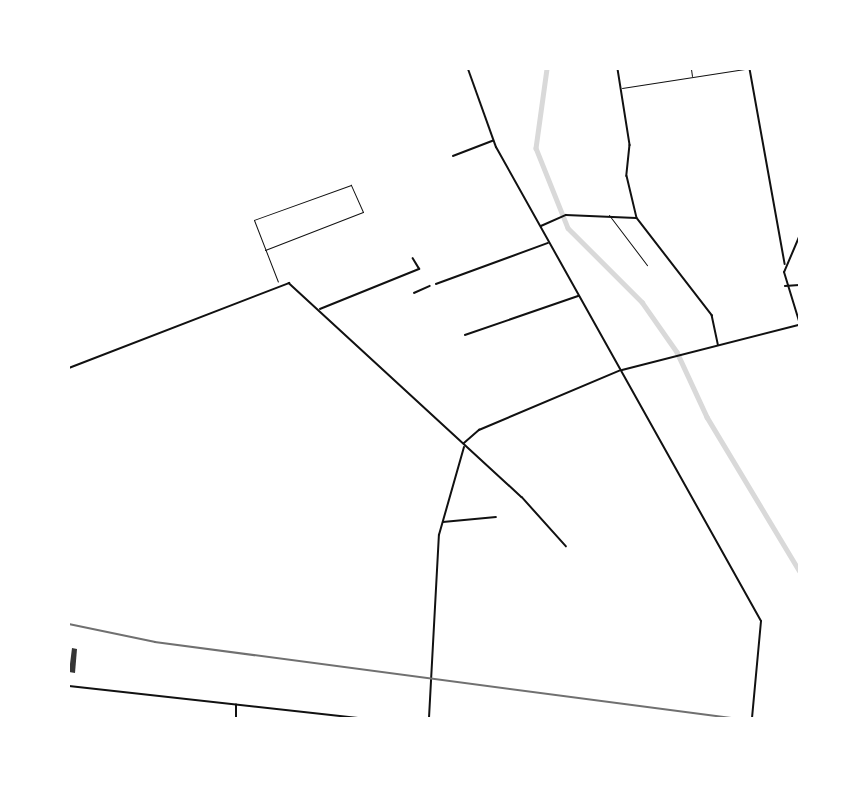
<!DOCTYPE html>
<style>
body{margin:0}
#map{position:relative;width:868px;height:787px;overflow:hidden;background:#fff;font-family:"Noto Sans",sans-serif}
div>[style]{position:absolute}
.river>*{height:4.5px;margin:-2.25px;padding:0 2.25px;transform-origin:2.25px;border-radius:2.25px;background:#d9d9d9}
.building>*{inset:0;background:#353535}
.path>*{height:1px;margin:-0.5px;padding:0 0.5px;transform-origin:0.5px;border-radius:0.5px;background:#111}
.service>*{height:1px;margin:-0.5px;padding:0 0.5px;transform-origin:0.5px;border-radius:0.5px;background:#111}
.minor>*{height:1.5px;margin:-0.75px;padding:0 0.75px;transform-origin:0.75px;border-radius:0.75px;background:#111}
.tertiary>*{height:2px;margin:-1px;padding:0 1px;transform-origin:1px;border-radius:1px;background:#111}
.secondary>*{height:2px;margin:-1px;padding:0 1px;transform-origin:1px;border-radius:1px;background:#111}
.rail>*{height:1.5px;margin:-0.75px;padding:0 0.75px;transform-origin:0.75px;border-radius:0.75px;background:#707070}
span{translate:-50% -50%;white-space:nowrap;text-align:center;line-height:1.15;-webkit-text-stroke:5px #fff;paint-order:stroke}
.frame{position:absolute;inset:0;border:70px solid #fff;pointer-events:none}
</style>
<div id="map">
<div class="river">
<div style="left:547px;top:69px;width:80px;rotate:97.9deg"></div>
<div style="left:536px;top:148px;width:86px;rotate:68.2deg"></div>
<div style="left:568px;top:228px;width:105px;rotate:45deg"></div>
<div style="left:642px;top:302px;width:61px;rotate:55deg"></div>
<div style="left:677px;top:352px;width:72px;rotate:65.2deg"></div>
<div style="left:707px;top:417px;width:179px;rotate:59deg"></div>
</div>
<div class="building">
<div style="clip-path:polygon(72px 648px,77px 649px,75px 673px,69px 672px)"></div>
</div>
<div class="path">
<div style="left:265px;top:250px;width:105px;rotate:-21.2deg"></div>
<div style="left:363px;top:212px;width:30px;rotate:-114deg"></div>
<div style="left:351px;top:185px;width:103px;rotate:160.2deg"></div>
<div style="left:254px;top:220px;width:66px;rotate:68.8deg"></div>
</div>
<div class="service">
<div style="left:691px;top:69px;width:7px;rotate:82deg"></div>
<div style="left:622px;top:88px;width:124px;rotate:-8.8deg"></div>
<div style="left:609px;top:215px;width:63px;rotate:52.8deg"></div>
</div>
<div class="minor">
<div style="left:618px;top:69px;width:77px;rotate:81deg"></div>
<div style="left:630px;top:145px;width:31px;rotate:96deg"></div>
<div style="left:627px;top:176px;width:43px;rotate:76.6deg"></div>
<div style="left:637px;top:218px;width:123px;rotate:52.3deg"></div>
<div style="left:712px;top:315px;width:30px;rotate:78deg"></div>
<div style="left:750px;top:69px;width:198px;rotate:79.8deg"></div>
<div style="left:453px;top:156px;width:42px;rotate:-21deg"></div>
<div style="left:541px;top:226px;width:27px;rotate:-24deg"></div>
<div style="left:566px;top:215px;width:70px;rotate:2.5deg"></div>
<div style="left:436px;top:284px;width:119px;rotate:-20.1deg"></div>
<div style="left:785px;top:286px;width:14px;rotate:-4deg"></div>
<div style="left:414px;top:293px;width:17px;rotate:-24deg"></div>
<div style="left:320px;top:309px;width:107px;rotate:-22deg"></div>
<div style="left:419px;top:269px;width:12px;rotate:-121deg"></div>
<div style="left:465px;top:335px;width:120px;rotate:-19deg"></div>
<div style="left:69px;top:368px;width:236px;rotate:-21.1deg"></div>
<div style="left:289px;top:283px;width:316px;rotate:42.6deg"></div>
<div style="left:522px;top:497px;width:66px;rotate:48.1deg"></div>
<div style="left:464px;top:443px;width:20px;rotate:-41deg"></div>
<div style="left:479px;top:430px;width:152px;rotate:-22.9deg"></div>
<div style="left:443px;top:522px;width:53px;rotate:-5.4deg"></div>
<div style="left:236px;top:718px;width:13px;rotate:-90deg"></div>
<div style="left:429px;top:718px;width:183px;rotate:-86.9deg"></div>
<div style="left:439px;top:535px;width:91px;rotate:-74.1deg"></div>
</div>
<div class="tertiary">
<div style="left:468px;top:69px;width:83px;rotate:70.3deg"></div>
<div style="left:496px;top:147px;width:543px;rotate:60.79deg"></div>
<div style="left:761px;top:621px;width:97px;rotate:95.3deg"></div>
<div style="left:799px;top:237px;width:38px;rotate:113deg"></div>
<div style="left:784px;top:272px;width:51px;rotate:73deg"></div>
<div style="left:622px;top:370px;width:183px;rotate:-14.3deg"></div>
</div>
<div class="secondary">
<div style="left:69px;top:686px;width:293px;rotate:6.3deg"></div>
</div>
<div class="rail">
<div style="left:69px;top:624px;width:88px;rotate:11.8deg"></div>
<div style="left:155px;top:642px;width:581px;rotate:7.52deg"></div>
</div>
<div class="frame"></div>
</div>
